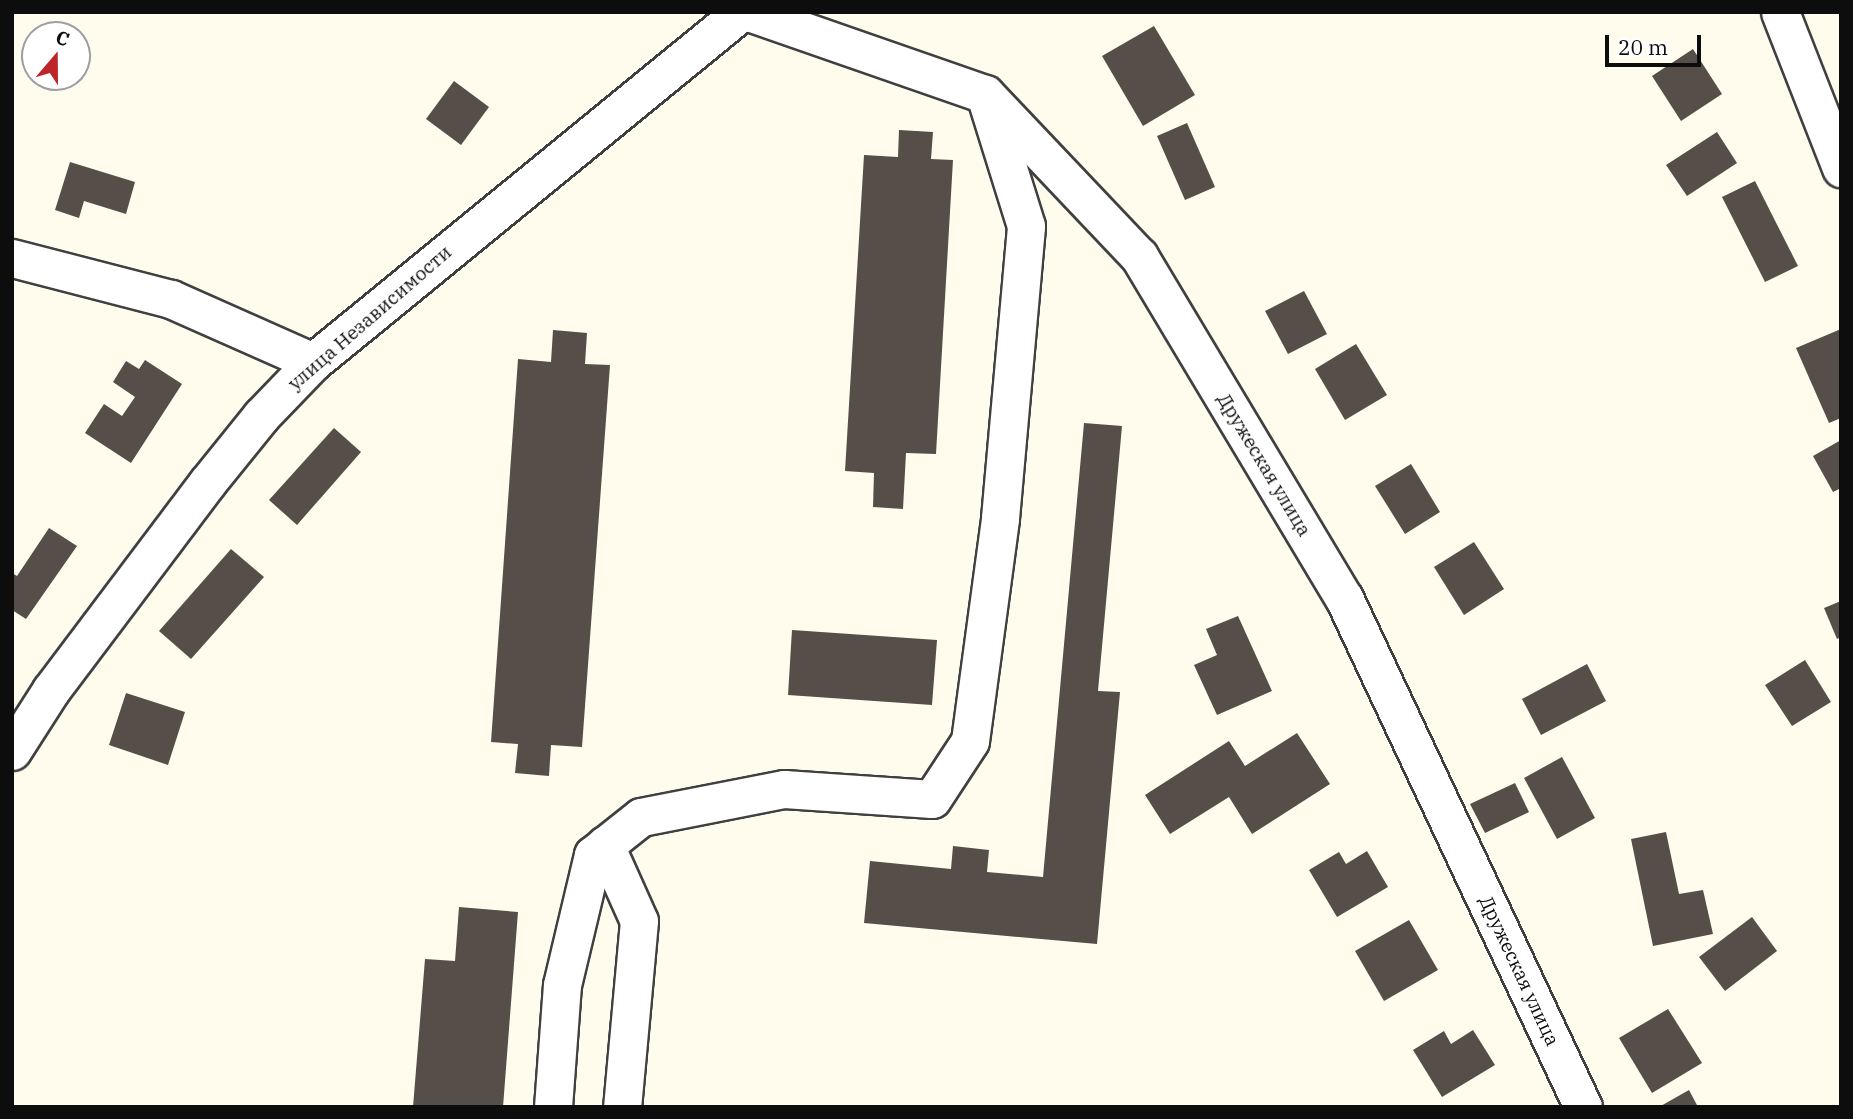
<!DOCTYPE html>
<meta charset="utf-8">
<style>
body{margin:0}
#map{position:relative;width:1853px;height:1119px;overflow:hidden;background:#fffced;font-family:"IBM Plex Serif",serif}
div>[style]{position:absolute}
.building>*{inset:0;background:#564e49}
.roads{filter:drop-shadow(2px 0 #404040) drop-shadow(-2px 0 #404040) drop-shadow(0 2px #404040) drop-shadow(0 -2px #404040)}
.minor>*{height:37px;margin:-18.5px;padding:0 18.5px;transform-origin:18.5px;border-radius:18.5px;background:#fff}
span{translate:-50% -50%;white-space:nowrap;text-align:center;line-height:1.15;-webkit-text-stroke:7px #fff;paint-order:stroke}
.street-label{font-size:19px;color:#0d0d0d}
.frame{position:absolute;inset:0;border:14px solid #0d0d0d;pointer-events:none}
.north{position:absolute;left:21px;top:21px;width:70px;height:70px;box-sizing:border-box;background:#fff;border:2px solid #9e9e9e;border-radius:50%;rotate:20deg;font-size:19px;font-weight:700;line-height:28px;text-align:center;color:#0d0d0d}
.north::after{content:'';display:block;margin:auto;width:24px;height:32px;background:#bd2528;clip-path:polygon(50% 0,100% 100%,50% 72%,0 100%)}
.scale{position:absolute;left:1605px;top:35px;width:96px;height:32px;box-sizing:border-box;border:4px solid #0d0d0d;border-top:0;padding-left:9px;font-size:21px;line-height:24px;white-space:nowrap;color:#0d0d0d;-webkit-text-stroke:5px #fff;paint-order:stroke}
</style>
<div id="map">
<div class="building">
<div style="clip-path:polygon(1154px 26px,1195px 95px,1143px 126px,1102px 56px)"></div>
<div style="clip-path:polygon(1693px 49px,1722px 94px,1681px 121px,1652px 76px)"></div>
<div style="clip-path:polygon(454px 81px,489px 107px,461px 145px,426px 119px)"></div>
<div style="clip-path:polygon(1187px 123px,1215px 187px,1185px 200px,1157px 136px)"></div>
<div style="clip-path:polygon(899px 130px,933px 132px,931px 159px,953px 160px,936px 454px,906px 453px,903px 509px,873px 507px,874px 473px,845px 471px,864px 155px,898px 157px)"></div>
<div style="clip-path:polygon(1717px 132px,1737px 163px,1687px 196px,1666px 165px)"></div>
<div style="clip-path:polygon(70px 162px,135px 182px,126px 214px,84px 201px,79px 218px,55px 210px)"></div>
<div style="clip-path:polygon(1755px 181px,1798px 266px,1765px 282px,1722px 197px)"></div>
<div style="clip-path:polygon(1304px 291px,1327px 334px,1288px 354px,1265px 311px)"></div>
<div style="clip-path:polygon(1841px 329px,1841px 418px,1829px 423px,1796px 348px)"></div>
<div style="clip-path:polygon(553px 330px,587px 333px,585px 364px,610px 365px,582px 747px,551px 745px,549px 776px,515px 773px,518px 744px,491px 742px,518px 359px,551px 362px)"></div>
<div style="clip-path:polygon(1356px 344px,1387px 395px,1345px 420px,1315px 369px)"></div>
<div style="clip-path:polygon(145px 360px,182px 384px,131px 463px,85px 433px,104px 404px,122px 416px,135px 397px,113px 382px,126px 361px,139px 369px)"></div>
<div style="clip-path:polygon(1084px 423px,1122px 426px,1098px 691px,1120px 692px,1097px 944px,864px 923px,870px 861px,951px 869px,953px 846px,989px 850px,987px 872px,1043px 877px)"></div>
<div style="clip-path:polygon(334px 428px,361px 452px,297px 525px,269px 500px)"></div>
<div style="clip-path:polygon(1841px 440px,1841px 488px,1833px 492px,1813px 456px)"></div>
<div style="clip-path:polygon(1411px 464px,1440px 512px,1405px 534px,1375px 486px)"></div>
<div style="clip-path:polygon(49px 528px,77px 546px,26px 619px,12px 610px,12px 573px,17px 576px)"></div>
<div style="clip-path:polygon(1474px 542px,1504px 589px,1464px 615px,1434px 567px)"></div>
<div style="clip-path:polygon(231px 549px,264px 577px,191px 659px,159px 631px)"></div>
<div style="clip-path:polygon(1841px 601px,1841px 637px,1837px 639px,1824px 608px)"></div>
<div style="clip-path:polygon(1238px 616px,1272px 691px,1217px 715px,1194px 665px,1217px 655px,1206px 629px)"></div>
<div style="clip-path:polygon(792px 630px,937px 640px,932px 705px,788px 695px)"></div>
<div style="clip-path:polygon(1805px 660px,1831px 702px,1792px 726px,1765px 685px)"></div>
<div style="clip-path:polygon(1587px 664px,1606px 701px,1541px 735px,1522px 699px)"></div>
<div style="clip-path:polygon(126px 693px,185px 712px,168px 765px,109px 745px)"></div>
<div style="clip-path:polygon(1297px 733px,1330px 784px,1252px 834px,1229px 797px,1170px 834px,1145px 795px,1229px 741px,1245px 766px)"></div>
<div style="clip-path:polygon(1562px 757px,1595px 818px,1557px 839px,1524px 778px)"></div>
<div style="clip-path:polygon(1515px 783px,1529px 812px,1485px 833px,1470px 804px)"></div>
<div style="clip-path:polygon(1666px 832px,1679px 894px,1703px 890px,1713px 934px,1653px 946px,1631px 839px)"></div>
<div style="clip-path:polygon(1367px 851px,1388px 887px,1337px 917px,1309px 870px,1339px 852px,1346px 864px)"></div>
<div style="clip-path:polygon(459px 907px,518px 912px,503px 1107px,413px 1107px,425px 959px,455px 961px)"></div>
<div style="clip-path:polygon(1752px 917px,1777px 951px,1725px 991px,1699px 957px)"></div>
<div style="clip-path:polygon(1409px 920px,1438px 970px,1384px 1001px,1355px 951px)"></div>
<div style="clip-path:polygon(1668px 1009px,1702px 1063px,1652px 1093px,1619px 1038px)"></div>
<div style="clip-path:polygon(1473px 1030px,1495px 1065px,1442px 1097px,1413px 1050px,1444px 1031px,1451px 1044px)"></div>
<div style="clip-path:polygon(1689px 1090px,1698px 1107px,1659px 1107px)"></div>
</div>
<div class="roads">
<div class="minor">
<div style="left:749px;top:12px;width:250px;rotate:19.2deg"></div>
<div style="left:985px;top:94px;width:224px;rotate:46.5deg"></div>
<div style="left:1139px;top:256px;width:399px;rotate:59.1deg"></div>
<div style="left:1344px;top:598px;width:562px;rotate:64.85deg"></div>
<div style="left:1780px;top:12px;width:168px;rotate:68.6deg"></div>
<div style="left:12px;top:258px;width:164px;rotate:14.5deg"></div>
<div style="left:171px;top:299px;width:155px;rotate:23.9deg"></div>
<div style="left:12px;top:751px;width:72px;rotate:-57.4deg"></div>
<div style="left:51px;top:690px;width:259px;rotate:-53deg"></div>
<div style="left:207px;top:483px;width:86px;rotate:-51.1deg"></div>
<div style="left:261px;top:416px;width:75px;rotate:-46.1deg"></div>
<div style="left:313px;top:362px;width:553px;rotate:-39.27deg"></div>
<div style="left:605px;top:845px;width:83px;rotate:65.9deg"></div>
<div style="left:639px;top:921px;width:187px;rotate:95.2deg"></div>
<div style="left:553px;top:1107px;width:122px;rotate:-85.8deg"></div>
<div style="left:562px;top:985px;width:134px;rotate:-76.6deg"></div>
<div style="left:593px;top:855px;width:61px;rotate:-38.4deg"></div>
<div style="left:641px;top:817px;width:146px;rotate:-11.1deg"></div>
<div style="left:784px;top:789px;width:148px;rotate:3.9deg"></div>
<div style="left:932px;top:799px;width:69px;rotate:-56.8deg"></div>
<div style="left:970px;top:741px;width:225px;rotate:-82.3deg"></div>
<div style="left:1000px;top:518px;width:293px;rotate:-84.9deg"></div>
<div style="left:1026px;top:226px;width:131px;rotate:-107.3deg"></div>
</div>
</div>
<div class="street-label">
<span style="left:370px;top:318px;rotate:-41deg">улица Независимости</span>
<span style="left:1264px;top:465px;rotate:59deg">Дружеская улица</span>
<span style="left:1519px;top:971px;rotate:65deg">Дружеская улица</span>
</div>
<div class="frame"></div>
<div class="north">С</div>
<div class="scale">20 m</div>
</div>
